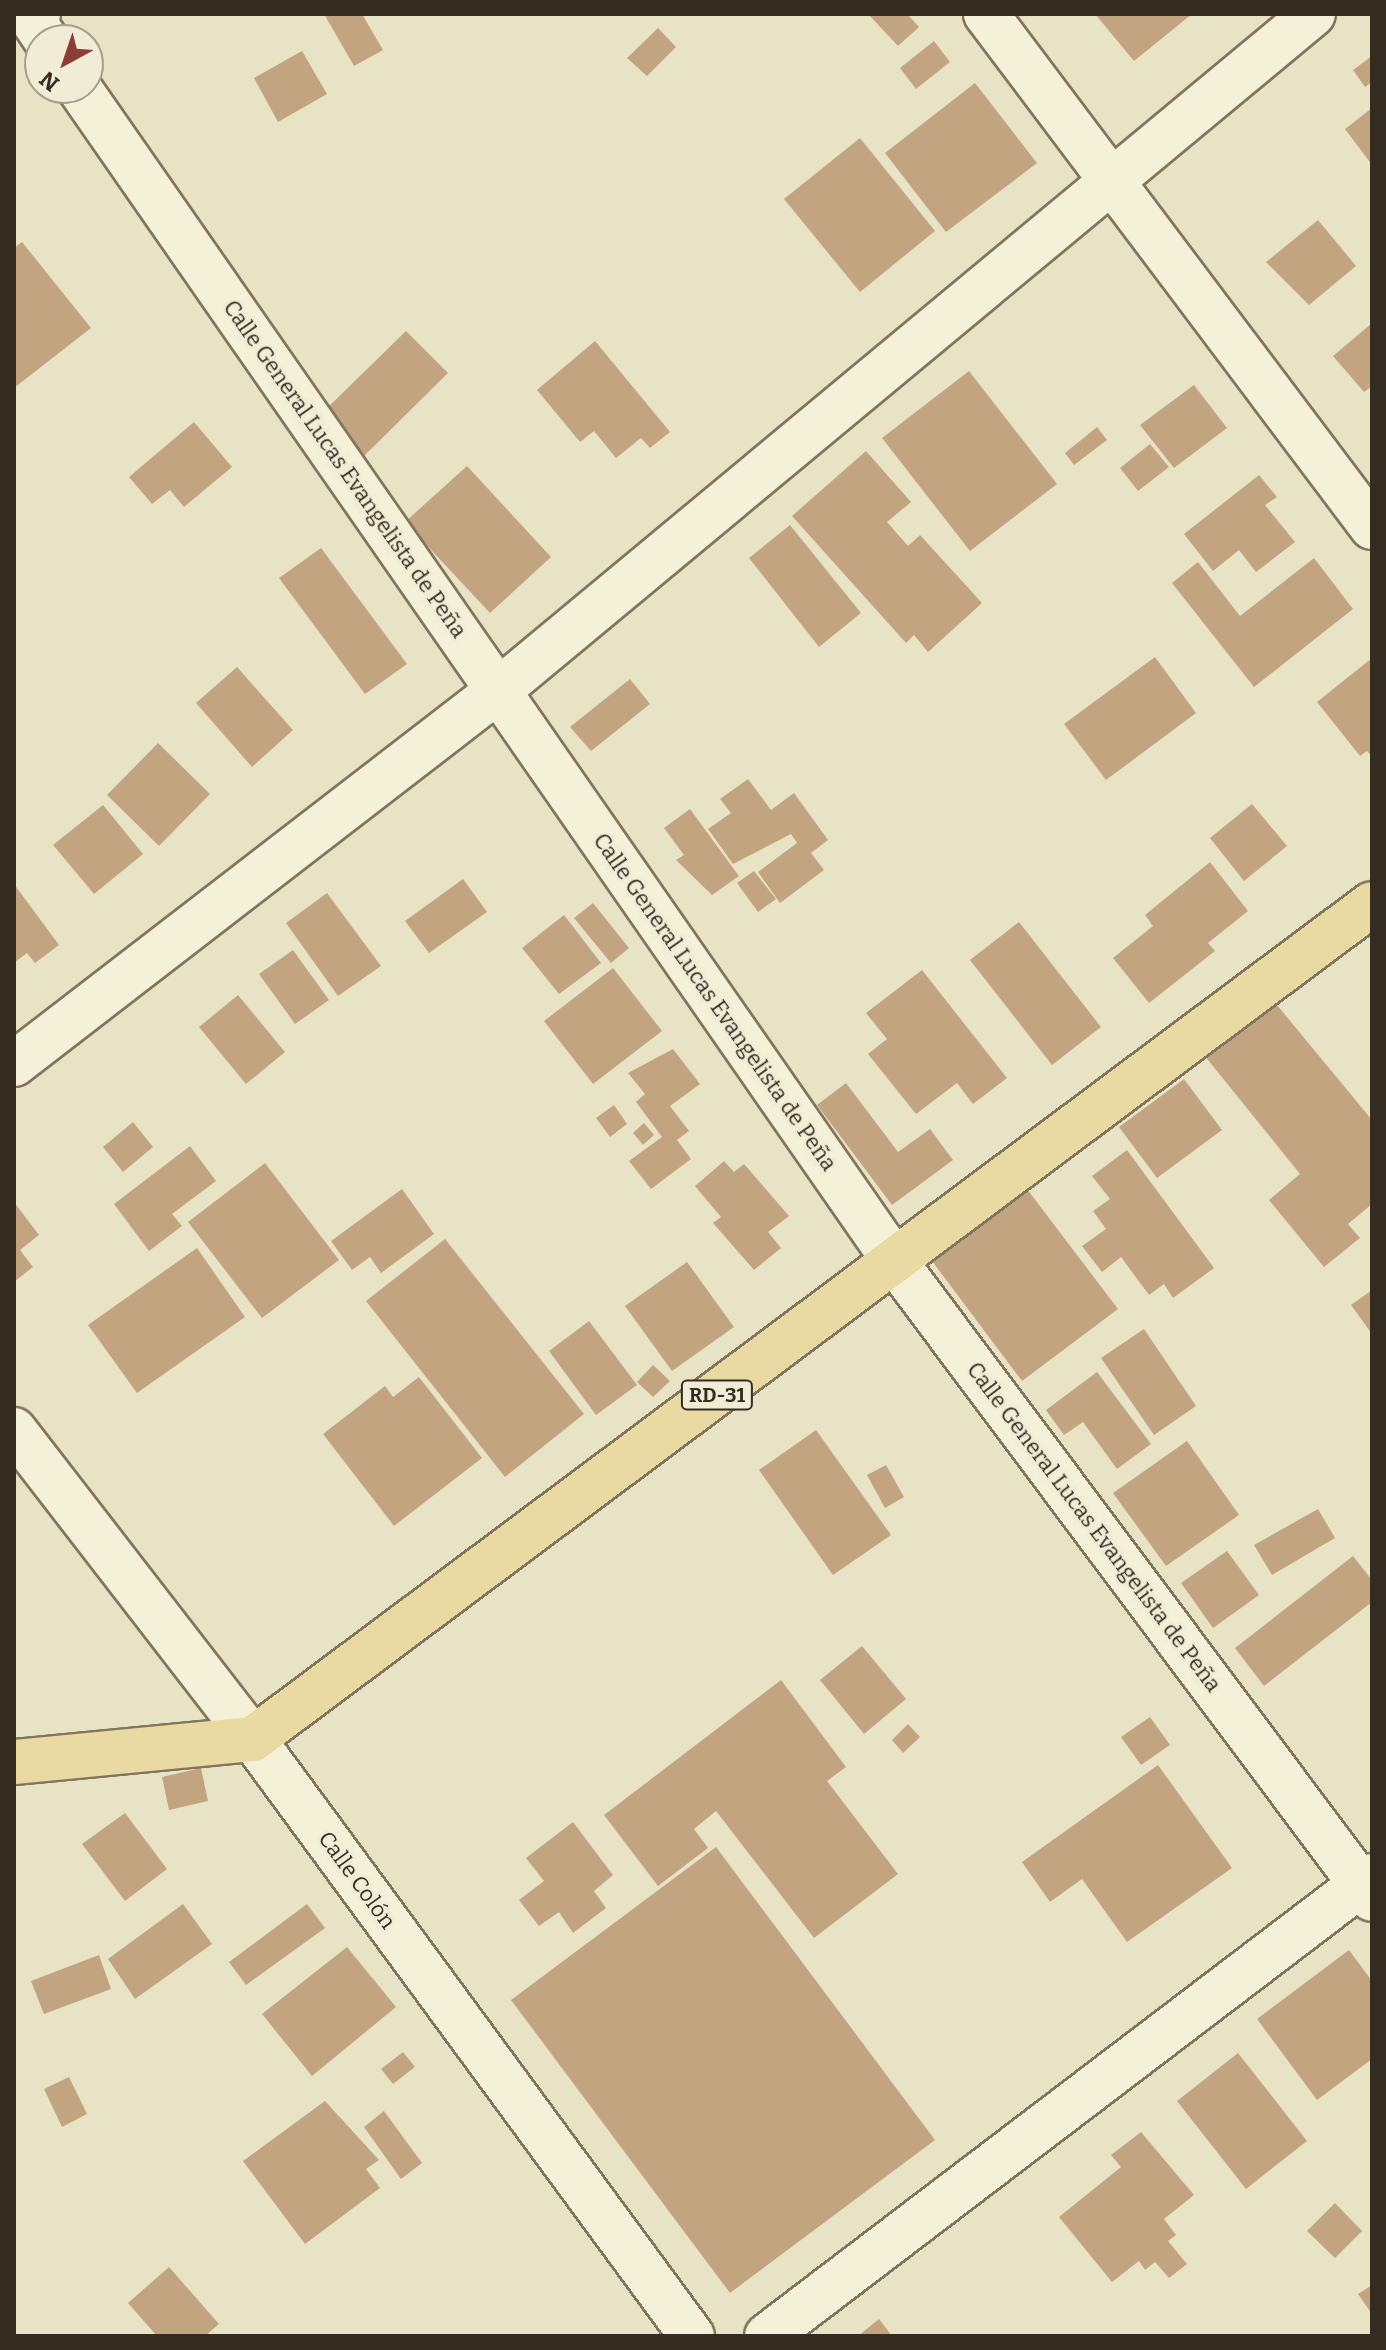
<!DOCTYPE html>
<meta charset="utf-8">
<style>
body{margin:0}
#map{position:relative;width:1386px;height:2350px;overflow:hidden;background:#e9e3c6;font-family:Bitter,serif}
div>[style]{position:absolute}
.building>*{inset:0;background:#c3a480}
.roads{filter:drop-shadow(2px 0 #82755e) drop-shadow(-2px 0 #82755e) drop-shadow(0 2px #82755e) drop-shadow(0 -2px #82755e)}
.street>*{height:44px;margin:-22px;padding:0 22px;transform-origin:22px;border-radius:22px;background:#f5f0d8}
.secondary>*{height:44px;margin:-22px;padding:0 22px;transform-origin:22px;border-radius:22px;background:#f5f0d8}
.primary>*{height:44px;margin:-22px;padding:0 22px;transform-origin:22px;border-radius:22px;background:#e8daa2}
span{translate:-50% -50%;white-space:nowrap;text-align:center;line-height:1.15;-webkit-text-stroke:6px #f1ecd5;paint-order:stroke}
.shield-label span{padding:2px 6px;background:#f1ecd5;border:2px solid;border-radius:6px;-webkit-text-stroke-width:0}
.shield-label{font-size:20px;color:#342c20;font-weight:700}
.street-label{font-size:22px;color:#342c20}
.frame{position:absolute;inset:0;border:16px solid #342c20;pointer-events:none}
.north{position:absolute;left:24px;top:24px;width:80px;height:80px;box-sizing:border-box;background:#f1ecd5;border:2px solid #a59f8d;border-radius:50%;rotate:220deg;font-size:22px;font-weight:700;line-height:32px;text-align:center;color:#342c20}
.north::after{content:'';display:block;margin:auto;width:28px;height:36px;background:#8a3e35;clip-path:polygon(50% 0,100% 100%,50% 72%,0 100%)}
</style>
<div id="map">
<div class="building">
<div style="clip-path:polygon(324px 14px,362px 14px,383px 50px,354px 66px)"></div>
<div style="clip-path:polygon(868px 14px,907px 14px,919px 27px,898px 46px)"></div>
<div style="clip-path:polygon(1095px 14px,1192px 14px,1134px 61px)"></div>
<div style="clip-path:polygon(658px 28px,676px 47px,647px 76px,627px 58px)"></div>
<div style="clip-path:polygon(934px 41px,950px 62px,916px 89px,900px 68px)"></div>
<div style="clip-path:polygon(302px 51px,327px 94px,278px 122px,254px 78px)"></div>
<div style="clip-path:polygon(1372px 56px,1372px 82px,1365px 87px,1353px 70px)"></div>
<div style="clip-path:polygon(975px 83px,1037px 163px,946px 232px,885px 153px)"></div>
<div style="clip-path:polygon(1372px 108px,1372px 165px,1345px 129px)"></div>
<div style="clip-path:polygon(860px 138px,935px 231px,860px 292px,784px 199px)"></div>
<div style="clip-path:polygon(1318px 220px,1356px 266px,1309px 305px,1266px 262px)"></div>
<div style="clip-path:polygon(22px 242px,91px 328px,14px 388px,14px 248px)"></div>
<div style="clip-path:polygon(1372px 323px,1372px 386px,1364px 392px,1333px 356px)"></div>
<div style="clip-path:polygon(406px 331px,448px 373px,360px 460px,318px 417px)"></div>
<div style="clip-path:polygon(595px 341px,670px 432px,650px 448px,641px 438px,616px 458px,594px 431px,580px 442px,537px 390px)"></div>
<div style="clip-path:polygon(969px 371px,1057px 484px,970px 551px,882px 438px)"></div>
<div style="clip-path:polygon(1194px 385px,1227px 428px,1174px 468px,1140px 425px)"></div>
<div style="clip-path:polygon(194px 422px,232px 467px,184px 507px,170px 490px,152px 504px,129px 477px)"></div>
<div style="clip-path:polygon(1097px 427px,1107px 440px,1074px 465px,1065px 453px)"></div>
<div style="clip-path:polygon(1150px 444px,1169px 467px,1138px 491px,1120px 468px)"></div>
<div style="clip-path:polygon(866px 451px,911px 502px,887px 522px,908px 546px,920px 535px,982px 603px,928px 652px,914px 635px,906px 643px,792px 516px)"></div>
<div style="clip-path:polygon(467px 466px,551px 557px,490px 613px,405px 522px)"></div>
<div style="clip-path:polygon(1259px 475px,1277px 497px,1265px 505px,1295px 542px,1256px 572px,1239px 550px,1213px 571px,1184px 534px)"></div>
<div style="clip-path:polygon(790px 525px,861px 613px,819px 647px,749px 558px)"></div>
<div style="clip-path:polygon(321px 548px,407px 664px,365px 694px,279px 578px)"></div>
<div style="clip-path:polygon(1314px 558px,1353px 609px,1254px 687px,1172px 583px,1198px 562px,1240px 616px)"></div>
<div style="clip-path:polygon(1155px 657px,1196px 713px,1106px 780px,1064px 724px)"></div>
<div style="clip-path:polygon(1372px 658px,1372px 757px,1367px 751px,1360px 756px,1317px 702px)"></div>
<div style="clip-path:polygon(237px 667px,293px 730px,252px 767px,196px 703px)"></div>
<div style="clip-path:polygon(630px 679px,650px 704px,591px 751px,570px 727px)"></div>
<div style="clip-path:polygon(158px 743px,210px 794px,159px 846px,107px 795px)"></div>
<div style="clip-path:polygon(748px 779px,771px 810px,794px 793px,828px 840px,811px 853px,824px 870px,780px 903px,758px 872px,797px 843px,791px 834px,733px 864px,708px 829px,731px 813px,720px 799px)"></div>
<div style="clip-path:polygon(1252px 804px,1287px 846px,1244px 881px,1210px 838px)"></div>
<div style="clip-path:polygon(103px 805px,143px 854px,94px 894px,53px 845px)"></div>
<div style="clip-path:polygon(690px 809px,739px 876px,712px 895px,676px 860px,684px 855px,664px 828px)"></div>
<div style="clip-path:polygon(1210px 862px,1248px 911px,1208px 943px,1215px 951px,1149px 1003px,1113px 958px,1153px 926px,1145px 915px)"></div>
<div style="clip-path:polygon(754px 871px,776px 899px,758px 912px,737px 883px)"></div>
<div style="clip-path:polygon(463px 879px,487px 912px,429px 953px,405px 921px)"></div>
<div style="clip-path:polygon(14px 884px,59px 945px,35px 963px,27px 953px,14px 963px)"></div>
<div style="clip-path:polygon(327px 893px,381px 966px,338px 996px,286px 923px)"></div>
<div style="clip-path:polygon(593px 903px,629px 948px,611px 963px,574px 918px)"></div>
<div style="clip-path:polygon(564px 915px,601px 963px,559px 994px,522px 948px)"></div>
<div style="clip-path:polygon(1019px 922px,1101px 1027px,1052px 1065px,970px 960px)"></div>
<div style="clip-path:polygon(293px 950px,329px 1000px,295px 1024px,259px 974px)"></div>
<div style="clip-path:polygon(613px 968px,662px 1031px,593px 1084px,544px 1021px)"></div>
<div style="clip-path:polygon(922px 970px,1007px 1078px,973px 1104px,957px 1083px,916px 1114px,868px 1054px,887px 1039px,866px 1013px)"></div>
<div style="clip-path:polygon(238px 995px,285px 1052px,246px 1084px,199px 1027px)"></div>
<div style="clip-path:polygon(1272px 999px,1372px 1120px,1372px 1204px,1348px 1224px,1360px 1238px,1324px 1267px,1269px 1200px,1300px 1174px,1204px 1055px)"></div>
<div style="clip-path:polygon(673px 1049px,700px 1084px,670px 1106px,689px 1131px,677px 1140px,691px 1159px,651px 1189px,629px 1161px,662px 1137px,636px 1102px,645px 1094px,628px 1073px)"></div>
<div style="clip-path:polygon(1184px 1079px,1222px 1130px,1157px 1178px,1119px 1127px)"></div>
<div style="clip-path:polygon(846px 1083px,898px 1152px,930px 1129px,953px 1160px,892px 1205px,817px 1105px)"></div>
<div style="clip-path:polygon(614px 1105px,627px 1124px,610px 1137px,596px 1118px)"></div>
<div style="clip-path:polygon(133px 1122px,153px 1147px,123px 1172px,103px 1147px)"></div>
<div style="clip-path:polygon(644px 1123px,654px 1135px,643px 1145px,633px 1133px)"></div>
<div style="clip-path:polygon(190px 1146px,216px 1181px,172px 1214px,182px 1226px,149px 1251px,114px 1204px)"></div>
<div style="clip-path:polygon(1127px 1150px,1214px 1268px,1173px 1298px,1164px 1284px,1149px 1295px,1121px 1257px,1102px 1272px,1082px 1246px,1106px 1229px,1093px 1211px,1110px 1199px,1092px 1176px)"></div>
<div style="clip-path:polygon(724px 1161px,734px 1172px,744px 1164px,789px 1216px,768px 1232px,781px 1248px,754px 1270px,713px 1223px,721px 1217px,695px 1186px)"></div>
<div style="clip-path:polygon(265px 1163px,339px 1260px,262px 1318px,188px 1222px)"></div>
<div style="clip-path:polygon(402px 1189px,434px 1234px,381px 1273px,370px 1257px,352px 1270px,331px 1241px)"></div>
<div style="clip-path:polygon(1027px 1189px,1118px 1309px,1022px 1381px,932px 1261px)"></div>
<div style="clip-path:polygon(14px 1202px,39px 1235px,20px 1250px,33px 1267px,14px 1282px)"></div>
<div style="clip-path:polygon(445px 1239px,584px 1414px,505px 1477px,366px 1301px)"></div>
<div style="clip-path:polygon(197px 1248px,245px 1317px,137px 1393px,88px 1325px)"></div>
<div style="clip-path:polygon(687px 1262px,734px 1327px,672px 1371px,625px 1306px)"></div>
<div style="clip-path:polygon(1372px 1290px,1372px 1334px,1351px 1305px)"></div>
<div style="clip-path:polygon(589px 1321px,637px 1385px,596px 1415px,549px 1351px)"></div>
<div style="clip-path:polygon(1144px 1329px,1196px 1406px,1154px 1435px,1101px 1358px)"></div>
<div style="clip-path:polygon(653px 1365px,670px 1381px,653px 1397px,637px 1382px)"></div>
<div style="clip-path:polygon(1097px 1372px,1151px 1444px,1117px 1469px,1083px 1422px,1064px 1435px,1046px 1410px)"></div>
<div style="clip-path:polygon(419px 1377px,482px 1458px,394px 1526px,323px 1434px,385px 1386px,393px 1397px)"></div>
<div style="clip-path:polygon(816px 1430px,891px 1535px,833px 1575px,759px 1470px)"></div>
<div style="clip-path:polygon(1187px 1441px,1239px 1515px,1166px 1566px,1113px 1493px)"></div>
<div style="clip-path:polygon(886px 1465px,904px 1497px,885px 1508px,867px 1475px)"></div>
<div style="clip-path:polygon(1318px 1509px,1335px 1538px,1272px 1575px,1254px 1545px)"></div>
<div style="clip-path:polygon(1227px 1551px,1259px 1595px,1213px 1628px,1181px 1583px)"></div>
<div style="clip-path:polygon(1353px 1556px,1372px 1580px,1372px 1602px,1264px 1686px,1235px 1648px)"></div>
<div style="clip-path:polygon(862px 1646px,906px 1699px,864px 1734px,820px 1680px)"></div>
<div style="clip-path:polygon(781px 1680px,846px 1767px,827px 1781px,898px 1874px,814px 1938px,716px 1811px,694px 1829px,708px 1848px,658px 1886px,604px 1815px)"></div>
<div style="clip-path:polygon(1150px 1717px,1170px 1745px,1141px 1765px,1121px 1737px)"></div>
<div style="clip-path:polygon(908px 1724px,920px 1737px,903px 1753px,892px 1740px)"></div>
<div style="clip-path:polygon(1158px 1765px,1232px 1868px,1127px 1942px,1082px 1879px,1050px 1902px,1022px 1862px)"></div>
<div style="clip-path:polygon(201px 1768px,208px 1801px,169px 1810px,162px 1777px)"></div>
<div style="clip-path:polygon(125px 1813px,167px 1869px,125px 1901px,82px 1844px)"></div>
<div style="clip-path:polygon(573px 1822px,613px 1875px,594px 1891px,606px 1908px,573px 1933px,559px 1912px,539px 1926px,519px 1900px,544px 1881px,526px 1858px)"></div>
<div style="clip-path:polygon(716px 1847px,935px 2140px,730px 2293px,511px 2000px)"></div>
<div style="clip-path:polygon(183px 1904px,212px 1944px,135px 1999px,108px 1959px)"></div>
<div style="clip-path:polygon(307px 1904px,325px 1928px,246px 1985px,229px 1962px)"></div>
<div style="clip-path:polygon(347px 1947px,396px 2007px,312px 2076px,262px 2014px)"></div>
<div style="clip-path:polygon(1349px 1950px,1372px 1981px,1372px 2059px,1317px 2100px,1257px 2019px)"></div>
<div style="clip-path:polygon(99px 1955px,111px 1989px,44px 2014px,31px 1981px)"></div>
<div style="clip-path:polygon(403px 2052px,415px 2067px,393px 2084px,381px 2069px)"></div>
<div style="clip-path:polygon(1238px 2053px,1307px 2141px,1246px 2189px,1177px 2101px)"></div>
<div style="clip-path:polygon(69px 2077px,87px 2114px,62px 2127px,44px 2089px)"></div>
<div style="clip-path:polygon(325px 2101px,379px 2160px,366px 2169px,380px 2188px,305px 2244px,243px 2161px)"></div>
<div style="clip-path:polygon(384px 2111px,422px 2163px,401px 2179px,364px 2127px)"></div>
<div style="clip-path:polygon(1141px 2132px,1194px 2195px,1164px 2219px,1176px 2235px,1168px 2241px,1187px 2264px,1169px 2278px,1155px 2262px,1145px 2270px,1139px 2261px,1112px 2282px,1059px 2217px,1121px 2167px,1111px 2155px)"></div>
<div style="clip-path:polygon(1335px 2203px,1362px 2231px,1335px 2258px,1307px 2231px)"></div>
<div style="clip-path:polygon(169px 2267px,219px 2324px,205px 2336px,157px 2336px,128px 2303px)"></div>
<div style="clip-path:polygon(1372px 2285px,1372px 2314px,1358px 2294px)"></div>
<div style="clip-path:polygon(879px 2319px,892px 2336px,858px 2336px)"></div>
</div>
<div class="roads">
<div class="street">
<div style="left:38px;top:14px;width:8px;rotate:140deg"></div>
<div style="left:32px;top:19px;width:25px;rotate:56deg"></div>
<div style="left:79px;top:88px;width:1431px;rotate:55.19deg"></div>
<div style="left:896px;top:1263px;width:794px;rotate:53.19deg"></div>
<div style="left:14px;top:1064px;width:612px;rotate:-37.64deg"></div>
<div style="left:499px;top:690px;width:1058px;rotate:-39.71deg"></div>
<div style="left:14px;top:1430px;width:391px;rotate:52.3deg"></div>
<div style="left:253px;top:1739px;width:741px;rotate:53.67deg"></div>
<div style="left:767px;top:2336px;width:760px;rotate:-37.25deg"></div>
</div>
<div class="secondary">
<div style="left:986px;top:14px;width:642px;rotate:53.04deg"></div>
</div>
<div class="primary">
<div style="left:14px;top:1762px;width:240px;rotate:-5.5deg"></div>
<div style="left:253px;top:1739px;width:1396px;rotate:-36.73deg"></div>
</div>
</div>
<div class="shield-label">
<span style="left:717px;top:1395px">RD-31</span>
</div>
<div class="street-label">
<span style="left:345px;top:469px;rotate:55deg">Calle General Lucas Evangelista de Peña</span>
<span style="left:715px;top:1002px;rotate:55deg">Calle General Lucas Evangelista de Peña</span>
<span style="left:1094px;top:1527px;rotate:53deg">Calle General Lucas Evangelista de Peña</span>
<span style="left:357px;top:1880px;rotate:54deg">Calle Colón</span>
</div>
<div class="frame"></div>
<div class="north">N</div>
</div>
